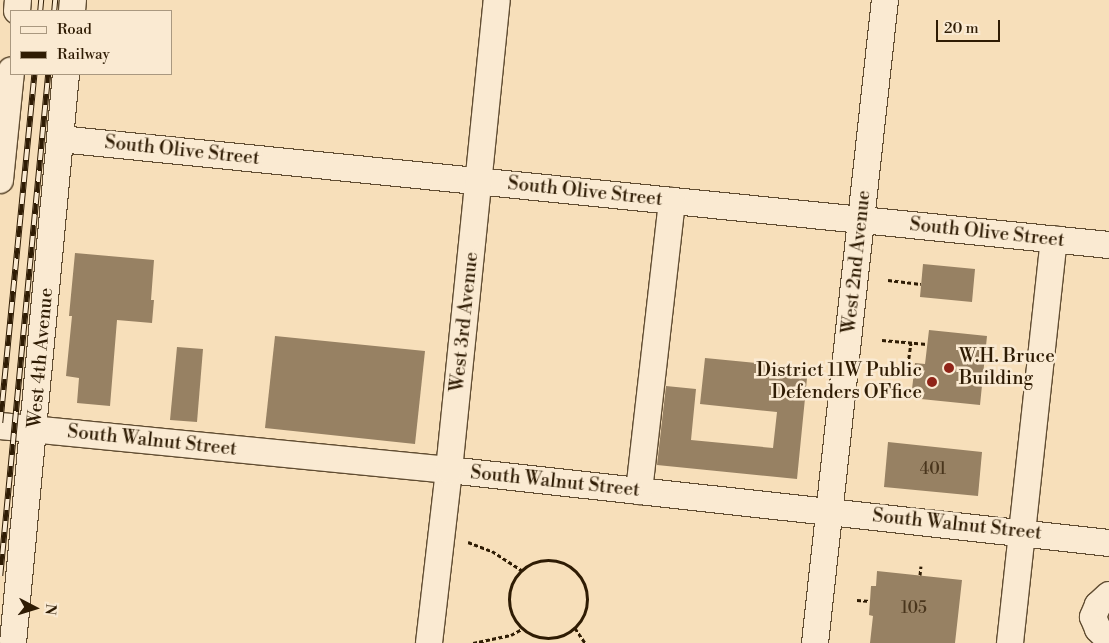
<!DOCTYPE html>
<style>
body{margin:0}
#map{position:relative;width:1109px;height:643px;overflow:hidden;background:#f7dfba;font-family:"Libre Bodoni",serif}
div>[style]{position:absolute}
.building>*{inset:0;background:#978163}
.path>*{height:3px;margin-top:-1.5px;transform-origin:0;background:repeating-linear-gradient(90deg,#2f1c04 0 4px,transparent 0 6.5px)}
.path>.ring{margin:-1.5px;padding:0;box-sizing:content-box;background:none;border:3px solid #2f1c04;border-radius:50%}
.roads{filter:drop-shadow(1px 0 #614d32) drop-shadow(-1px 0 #614d32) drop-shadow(0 1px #614d32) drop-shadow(0 -1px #614d32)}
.minor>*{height:26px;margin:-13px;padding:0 13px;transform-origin:13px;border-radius:13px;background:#faead2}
.rail>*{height:5.5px;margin-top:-2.75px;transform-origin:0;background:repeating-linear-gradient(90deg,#faead2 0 11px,#2f1c04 0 22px);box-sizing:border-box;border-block:1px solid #2f1c04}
.dots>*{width:14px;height:14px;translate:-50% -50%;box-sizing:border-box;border:2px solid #faead2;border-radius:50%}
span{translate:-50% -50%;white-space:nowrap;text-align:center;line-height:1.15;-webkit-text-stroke:5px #faead2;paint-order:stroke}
.number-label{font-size:16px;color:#49351c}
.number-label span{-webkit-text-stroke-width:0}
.street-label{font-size:19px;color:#2f1c04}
.poi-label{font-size:19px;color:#2f1c04}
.left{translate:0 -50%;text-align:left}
.right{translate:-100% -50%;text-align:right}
.legend{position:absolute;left:10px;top:10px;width:162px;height:65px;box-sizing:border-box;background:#faead2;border:1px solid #a99880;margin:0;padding:6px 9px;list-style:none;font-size:15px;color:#2f1c04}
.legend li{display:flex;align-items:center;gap:10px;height:25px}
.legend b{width:25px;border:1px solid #a99880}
.north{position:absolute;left:10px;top:583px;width:50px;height:50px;-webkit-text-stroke:4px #faead2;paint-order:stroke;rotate:95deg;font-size:14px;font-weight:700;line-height:20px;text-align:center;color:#2f1c04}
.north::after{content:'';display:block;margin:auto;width:18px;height:22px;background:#2f1c04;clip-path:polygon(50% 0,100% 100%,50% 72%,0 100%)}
.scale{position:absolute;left:936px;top:20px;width:64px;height:22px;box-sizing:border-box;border:2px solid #2f1c04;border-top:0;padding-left:6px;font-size:15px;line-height:18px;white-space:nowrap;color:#2f1c04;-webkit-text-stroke:4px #faead2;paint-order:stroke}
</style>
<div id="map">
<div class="building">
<div style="clip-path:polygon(75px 253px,154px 260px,151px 300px,154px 300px,152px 323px,117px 320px,110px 406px,77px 403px,79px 378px,66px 376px,72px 316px,69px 316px)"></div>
<div style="clip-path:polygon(923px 264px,975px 269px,972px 302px,920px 297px)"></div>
<div style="clip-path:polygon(929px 330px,987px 336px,980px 405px,911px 398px,915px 363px,925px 364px)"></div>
<div style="clip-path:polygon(275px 336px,425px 351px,415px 444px,265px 428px)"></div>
<div style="clip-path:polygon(177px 347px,203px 349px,197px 422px,170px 420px)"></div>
<div style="clip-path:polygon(705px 358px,808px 368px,797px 479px,657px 465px,666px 386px,696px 389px,691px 440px,773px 448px,777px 412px,700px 404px)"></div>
<div style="clip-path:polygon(888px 442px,982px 452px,978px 496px,884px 487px)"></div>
<div style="clip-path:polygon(877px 571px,962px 580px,955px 643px,870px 643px,873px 616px,869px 615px,870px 601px,871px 586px,876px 586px)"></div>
</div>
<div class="path">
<div style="left:888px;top:280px;width:33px;rotate:7deg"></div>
<div style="left:882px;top:340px;width:45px;rotate:5.1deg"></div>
<div style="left:879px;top:369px;width:35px;rotate:5deg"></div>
<div style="left:907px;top:371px;width:28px;rotate:-82deg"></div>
<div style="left:468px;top:542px;width:26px;rotate:21deg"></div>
<div style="left:492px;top:551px;width:35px;rotate:33deg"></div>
<div class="ring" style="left:509px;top:560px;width:75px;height:75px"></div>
<div style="left:920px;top:575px;width:9px;rotate:-84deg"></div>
<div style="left:857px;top:600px;width:13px;rotate:4deg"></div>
<div style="left:575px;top:628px;width:18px;rotate:56deg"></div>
<div style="left:473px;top:643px;width:39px;rotate:-12deg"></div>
<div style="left:511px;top:635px;width:13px;rotate:-29deg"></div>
</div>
<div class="roads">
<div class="minor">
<div style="left:17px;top:11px;width:11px;rotate:-85deg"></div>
<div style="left:72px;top:11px;width:11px;rotate:-85deg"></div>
<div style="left:60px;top:139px;width:1054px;rotate:5.77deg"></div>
<div style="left:0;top:180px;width:110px;rotate:-84.2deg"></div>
<div style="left:0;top:426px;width:451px;rotate:5.6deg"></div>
<div style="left:449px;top:470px;width:664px;rotate:6.31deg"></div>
<div style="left:639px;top:491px;width:292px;rotate:-83.5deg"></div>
<div style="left:1109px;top:595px;width:15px;rotate:138deg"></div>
<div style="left:1098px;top:605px;width:13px;rotate:113deg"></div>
<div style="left:1093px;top:617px;width:13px;rotate:67deg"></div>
<div style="left:1098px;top:629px;width:16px;rotate:45deg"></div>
<div style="left:13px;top:643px;width:571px;rotate:-84.68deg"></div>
<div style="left:429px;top:643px;width:174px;rotate:-83.4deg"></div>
<div style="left:449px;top:470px;width:472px;rotate:-84.2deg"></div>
<div style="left:815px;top:643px;width:647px;rotate:-83.79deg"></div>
<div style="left:1010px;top:643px;width:406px;rotate:-83.8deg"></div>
</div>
</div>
<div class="rail">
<div style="left:40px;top:11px;width:11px;rotate:-85deg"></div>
<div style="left:54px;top:11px;width:11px;rotate:-85deg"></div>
<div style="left:0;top:423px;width:351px;rotate:-84.4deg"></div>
<div style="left:0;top:576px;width:504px;rotate:-84.54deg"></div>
</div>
<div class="dots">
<div style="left:949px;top:368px;background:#8f2418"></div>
<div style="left:932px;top:382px;background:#8f2418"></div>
</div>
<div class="number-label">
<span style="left:933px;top:469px">401</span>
<span style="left:914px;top:608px">105</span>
</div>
<div class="street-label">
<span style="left:182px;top:151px;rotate:6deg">South Olive Street</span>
<span style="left:585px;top:192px;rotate:6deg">South Olive Street</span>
<span style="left:987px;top:233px;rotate:6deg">South Olive Street</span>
<span style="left:857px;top:262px;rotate:-84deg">West 2nd Avenue</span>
<span style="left:465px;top:322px;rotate:-84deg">West 3rd Avenue</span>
<span style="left:41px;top:358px;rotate:-85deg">West 4th Avenue</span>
<span style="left:152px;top:441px;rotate:6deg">South Walnut Street</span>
<span style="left:555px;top:482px;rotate:6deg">South Walnut Street</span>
<span style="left:957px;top:525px;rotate:6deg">South Walnut Street</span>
</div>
<div class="poi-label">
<span class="left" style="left:959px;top:368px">W.H. Bruce<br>Building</span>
<span class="right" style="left:922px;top:382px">District 11W Public<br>Defenders OFfice</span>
</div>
<ul class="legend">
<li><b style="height:6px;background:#faead2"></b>Road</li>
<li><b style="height:6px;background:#2f1c04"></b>Railway</li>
</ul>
<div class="north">N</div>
<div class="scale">20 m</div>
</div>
